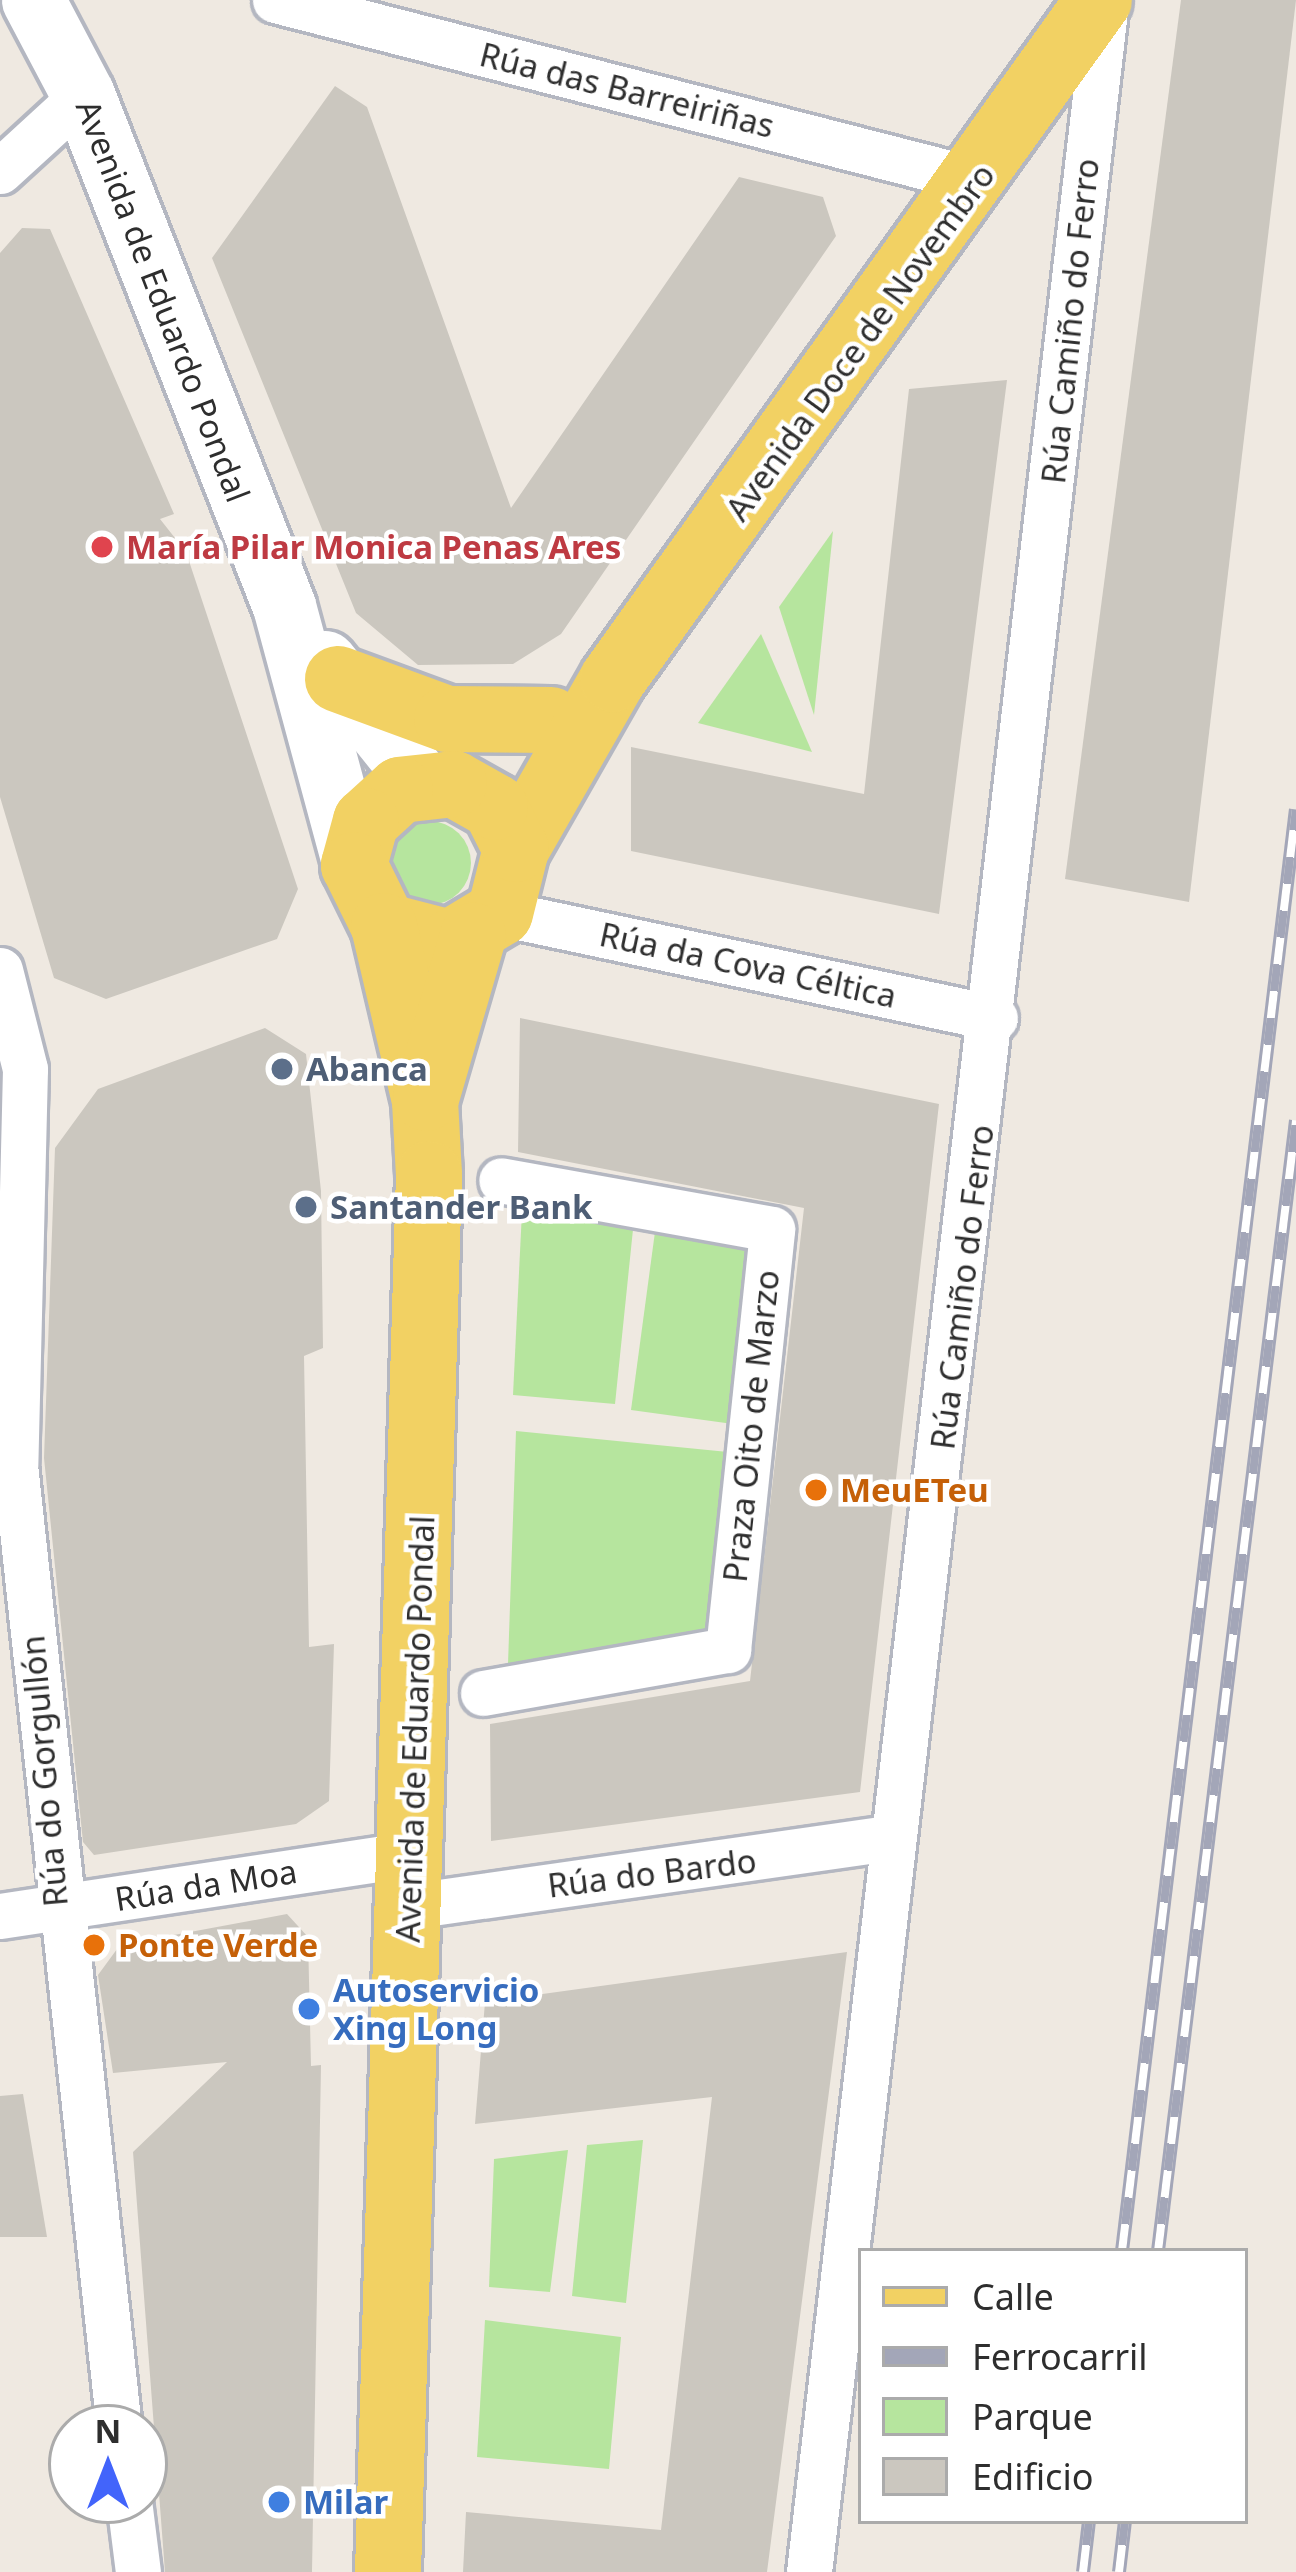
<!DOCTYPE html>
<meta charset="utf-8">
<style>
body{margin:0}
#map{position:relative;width:1296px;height:2572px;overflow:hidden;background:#efe9e1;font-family:"Noto Sans",sans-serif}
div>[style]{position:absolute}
.green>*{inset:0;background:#b6e59e}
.round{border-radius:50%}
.building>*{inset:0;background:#cbc7bf}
.roads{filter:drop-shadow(3px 0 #b4b7c1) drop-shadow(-3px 0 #b4b7c1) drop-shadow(0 3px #b4b7c1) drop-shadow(0 -3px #b4b7c1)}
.street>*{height:45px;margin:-22.5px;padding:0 22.5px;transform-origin:22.5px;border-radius:22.5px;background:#fff}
.secondary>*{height:63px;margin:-31.5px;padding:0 31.5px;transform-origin:31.5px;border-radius:31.5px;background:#fff}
.primary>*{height:66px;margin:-33px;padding:0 33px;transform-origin:33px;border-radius:33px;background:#f2d163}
.rail>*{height:14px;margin-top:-7px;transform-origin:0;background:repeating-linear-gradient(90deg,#fff 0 27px,#a3a6b8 0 54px);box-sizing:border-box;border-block:3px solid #a3a6b8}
.dots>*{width:33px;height:33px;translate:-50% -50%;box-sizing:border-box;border:6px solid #fff;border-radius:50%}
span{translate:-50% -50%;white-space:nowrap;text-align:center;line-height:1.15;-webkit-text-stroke:9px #fff;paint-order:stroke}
.street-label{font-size:33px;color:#2e2e2e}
.health-label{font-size:33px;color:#be3a42;font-weight:700}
.left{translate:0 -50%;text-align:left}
.service-label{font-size:33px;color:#4e5e75;font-weight:700}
.food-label{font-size:33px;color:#c56008;font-weight:700}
.shop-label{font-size:33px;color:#366cbe;font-weight:700}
.legend{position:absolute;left:858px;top:2248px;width:390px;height:276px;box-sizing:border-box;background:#fff;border:3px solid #ababab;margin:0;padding:15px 21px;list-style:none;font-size:36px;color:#2e2e2e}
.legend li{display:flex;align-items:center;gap:24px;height:60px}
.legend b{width:60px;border:3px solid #ababab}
.north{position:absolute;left:48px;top:2404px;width:120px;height:120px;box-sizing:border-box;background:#fff;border:3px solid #ababab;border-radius:50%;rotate:0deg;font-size:33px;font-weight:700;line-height:48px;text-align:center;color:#2e2e2e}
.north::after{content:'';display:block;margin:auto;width:42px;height:54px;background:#4264fb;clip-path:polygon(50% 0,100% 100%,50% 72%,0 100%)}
</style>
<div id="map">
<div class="green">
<div style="clip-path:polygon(833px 531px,814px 715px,779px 607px)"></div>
<div style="clip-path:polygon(761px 634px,812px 752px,698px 723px)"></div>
<div class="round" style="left:387px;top:821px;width:84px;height:84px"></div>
<div style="clip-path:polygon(523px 1191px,635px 1210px,615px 1404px,513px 1395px)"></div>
<div style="clip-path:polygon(657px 1217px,752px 1234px,733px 1424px,631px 1410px)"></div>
<div style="clip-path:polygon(516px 1431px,728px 1452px,711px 1630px,508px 1664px)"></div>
<div style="clip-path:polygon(643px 2140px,626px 2303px,572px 2296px,587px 2145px)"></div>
<div style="clip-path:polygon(568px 2150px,550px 2292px,489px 2287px,494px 2159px)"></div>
<div style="clip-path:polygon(485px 2320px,621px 2337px,609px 2469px,477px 2457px)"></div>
</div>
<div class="building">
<div style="clip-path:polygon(1181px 0,1296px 0,1189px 902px,1065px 879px)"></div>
<div style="clip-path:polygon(335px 86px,367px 107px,511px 508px,739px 177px,823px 197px,836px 236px,561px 634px,513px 664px,418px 665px,356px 613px,212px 258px)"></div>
<div style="clip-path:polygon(22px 228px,50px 229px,174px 514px,160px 519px,186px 552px,298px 889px,277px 939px,106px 999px,54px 978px,0 797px,0 253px)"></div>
<div style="clip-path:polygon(1007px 380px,939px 914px,631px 851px,631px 747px,864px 794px,909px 389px)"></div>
<div style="clip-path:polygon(520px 1018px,939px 1104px,860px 1792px,491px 1841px,490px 1724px,750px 1681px,804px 1208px,518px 1152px)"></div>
<div style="clip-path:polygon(265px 1028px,306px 1054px,321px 1191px,323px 1348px,304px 1356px,309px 1647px,334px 1644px,329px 1801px,296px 1824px,94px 1855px,83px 1842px,44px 1458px,55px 1148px,98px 1089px)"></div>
<div style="clip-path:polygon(287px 1914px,308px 1937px,311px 2066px,321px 2065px,312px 2572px,165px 2572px,133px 2152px,227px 2062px,113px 2073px,98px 1975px,120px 1945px)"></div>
<div style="clip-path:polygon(847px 1952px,767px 2572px,463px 2572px,466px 2512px,661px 2530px,712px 2097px,475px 2124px,485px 2002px)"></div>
<div style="clip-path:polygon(23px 2094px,47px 2237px,0 2237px,0 2096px)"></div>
</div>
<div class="roads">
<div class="street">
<div style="left:275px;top:0;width:728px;rotate:14.4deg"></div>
<div style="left:0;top:171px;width:113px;rotate:-42.5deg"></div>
<div style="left:500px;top:913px;width:506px;rotate:11.98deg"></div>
<div style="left:0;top:970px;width:102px;rotate:75.8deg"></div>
<div style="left:25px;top:1069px;width:396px;rotate:91.4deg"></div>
<div style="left:15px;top:1465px;width:969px;rotate:83.84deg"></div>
<div style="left:483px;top:1693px;width:249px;rotate:-10deg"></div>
<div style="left:728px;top:1650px;width:423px;rotate:-84deg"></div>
<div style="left:772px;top:1229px;width:275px;rotate:-169.8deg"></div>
<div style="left:411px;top:1906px;width:487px;rotate:-8.1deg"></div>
<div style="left:0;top:1916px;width:417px;rotate:-8.6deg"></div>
<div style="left:129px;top:2500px;width:73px;rotate:82.9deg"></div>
<div style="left:809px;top:2572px;width:2589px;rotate:-83.41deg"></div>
</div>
<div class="secondary">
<div style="left:33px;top:0;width:107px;rotate:62.2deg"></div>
<div style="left:83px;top:95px;width:549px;rotate:68.53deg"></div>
<div style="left:284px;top:606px;width:268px;rotate:74.9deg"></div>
<div style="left:325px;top:662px;width:155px;rotate:51.3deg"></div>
</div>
<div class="primary">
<div style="left:338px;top:679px;width:116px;rotate:20.2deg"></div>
<div style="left:447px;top:719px;width:104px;rotate:0.6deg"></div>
<div style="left:516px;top:849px;width:196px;rotate:-60.3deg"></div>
<div style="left:613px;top:679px;width:835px;rotate:-54.41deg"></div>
<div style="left:384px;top:926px;width:68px;rotate:14.4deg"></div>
<div style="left:450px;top:943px;width:58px;rotate:-31deg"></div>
<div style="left:500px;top:913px;width:66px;rotate:-76deg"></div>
<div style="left:516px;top:849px;width:47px;rotate:-116.6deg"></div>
<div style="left:495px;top:807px;width:47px;rotate:-150.7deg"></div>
<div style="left:454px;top:784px;width:54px;rotate:173.7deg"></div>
<div style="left:400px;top:790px;width:46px;rotate:137.6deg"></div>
<div style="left:366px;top:821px;width:46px;rotate:105.3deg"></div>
<div style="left:354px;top:865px;width:68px;rotate:63.8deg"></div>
<div style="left:384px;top:926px;width:180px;rotate:76.8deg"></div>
<div style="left:425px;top:1101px;width:73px;rotate:86.9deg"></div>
<div style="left:429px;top:1174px;width:1399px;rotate:91.68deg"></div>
<div style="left:426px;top:1098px;width:169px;rotate:-73.8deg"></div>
</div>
</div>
<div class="rail">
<div style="left:1122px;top:2251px;width:1452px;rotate:-83.12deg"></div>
<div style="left:1158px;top:2251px;width:1139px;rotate:-83.04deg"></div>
<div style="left:1083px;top:2572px;width:51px;rotate:-83.3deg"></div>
<div style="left:1119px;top:2572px;width:51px;rotate:-83.3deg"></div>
</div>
<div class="dots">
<div style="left:102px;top:547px;background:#e0444e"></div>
<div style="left:282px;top:1069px;background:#5c6f8a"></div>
<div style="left:306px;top:1207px;background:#5c6f8a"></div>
<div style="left:816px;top:1490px;background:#e8710a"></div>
<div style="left:94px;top:1945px;background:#e8710a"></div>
<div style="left:309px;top:2009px;background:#3f7fe0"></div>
<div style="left:279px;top:2502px;background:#3f7fe0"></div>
</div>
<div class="street-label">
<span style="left:627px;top:90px;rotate:14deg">Rúa das Barreiriñas</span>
<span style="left:163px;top:301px;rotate:69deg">Avenida de Eduardo Pondal</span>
<span style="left:1070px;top:321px;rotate:-84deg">Rúa Camiño do Ferro</span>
<span style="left:860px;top:342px;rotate:-54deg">Avenida Doce de Novembro</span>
<span style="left:748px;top:965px;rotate:12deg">Rúa da Cova Céltica</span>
<span style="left:962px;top:1287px;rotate:-83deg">Rúa Camiño do Ferro</span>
<span style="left:751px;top:1426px;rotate:-84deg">Praza Oito de Marzo</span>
<span style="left:415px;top:1729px;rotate:-88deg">Avenida de Eduardo Pondal</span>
<span style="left:44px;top:1771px;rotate:-95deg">Rúa do Gorgullón</span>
<span style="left:652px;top:1873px;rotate:-7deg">Rúa do Bardo</span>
<span style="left:206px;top:1885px;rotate:-9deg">Rúa da Moa</span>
</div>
<div class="health-label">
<span class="left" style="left:126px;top:547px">María Pilar Monica Penas Ares</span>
</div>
<div class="service-label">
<span class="left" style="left:306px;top:1069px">Abanca</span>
<span class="left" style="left:330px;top:1207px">Santander Bank</span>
</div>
<div class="food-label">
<span class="left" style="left:840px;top:1490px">MeuETeu</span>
<span class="left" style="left:118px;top:1945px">Ponte Verde</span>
</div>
<div class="shop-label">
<span class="left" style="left:333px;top:2009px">Autoservicio<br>Xing Long</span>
<span class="left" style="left:303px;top:2502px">Milar</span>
</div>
<ul class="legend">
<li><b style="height:15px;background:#f2d163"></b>Calle</li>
<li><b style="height:15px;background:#a3a6b8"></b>Ferrocarril</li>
<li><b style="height:33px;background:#b6e59e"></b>Parque</li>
<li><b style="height:33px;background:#cbc7bf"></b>Edificio</li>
</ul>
<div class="north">N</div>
</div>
